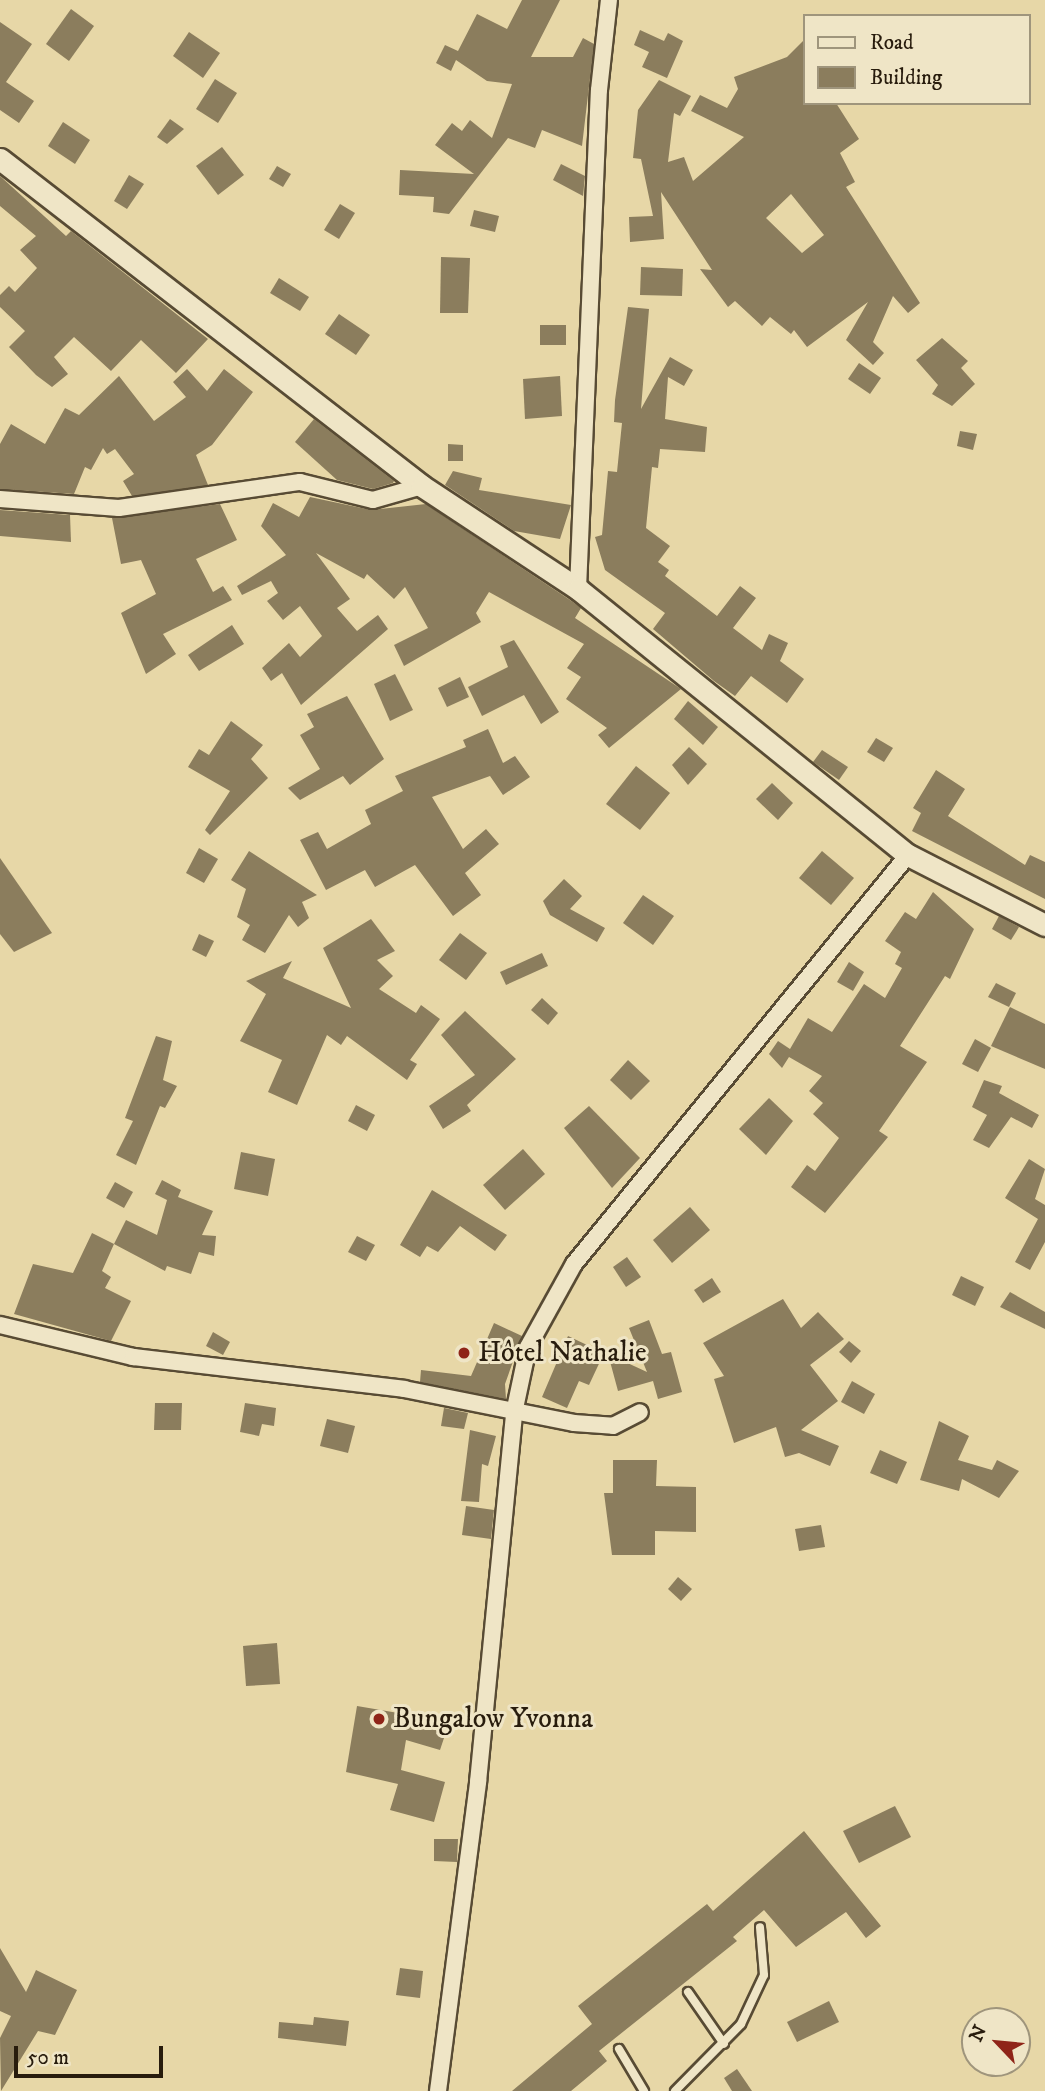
<!DOCTYPE html>
<meta charset="utf-8">
<style>
body{margin:0}
#map{position:relative;width:1045px;height:2091px;overflow:hidden;background:#e7d7a7;font-family:"IM FELL DW Pica",serif}
div>[style]{position:absolute}
.building>*{inset:0;background:#8b7d5d}
.roads{filter:drop-shadow(2px 0 #584b34) drop-shadow(-2px 0 #584b34) drop-shadow(0 2px #584b34) drop-shadow(0 -2px #584b34)}
.service>*{height:8px;margin:-4px;padding:0 4px;transform-origin:4px;border-radius:4px;background:#efe5c6}
.minor>*{height:16px;margin:-8px;padding:0 8px;transform-origin:8px;border-radius:8px;background:#efe5c6}
.tertiary>*{height:21px;margin:-10.5px;padding:0 10.5px;transform-origin:10.5px;border-radius:10.5px;background:#efe5c6}
.dots>*{width:19px;height:19px;translate:-50% -50%;box-sizing:border-box;border:4px solid #efe5c6;border-radius:50%}
span{translate:-50% -50%;white-space:nowrap;text-align:center;line-height:1.15;-webkit-text-stroke:6px #efe5c6;paint-order:stroke}
.poi-label{font-size:28px;color:#281c0d}
.left{translate:0 -50%;text-align:left}
.legend{position:absolute;left:803px;top:14px;width:228px;height:91px;box-sizing:border-box;background:#efe5c6;border:2px solid #9f957c;margin:0;padding:9px 12px;list-style:none;font-size:21px;color:#281c0d}
.legend li{display:flex;align-items:center;gap:14px;height:35px}
.legend b{width:35px;border:2px solid #9f957c}
.north{position:absolute;left:961px;top:2007px;width:70px;height:70px;box-sizing:border-box;background:#efe5c6;border:2px solid #9f957c;border-radius:50%;rotate:296deg;font-size:19px;font-weight:700;line-height:28px;text-align:center;color:#281c0d}
.north::after{content:'';display:block;margin:auto;width:24px;height:32px;background:#8f2418;clip-path:polygon(50% 0,100% 100%,50% 72%,0 100%)}
.scale{position:absolute;left:14px;top:2046px;width:149px;height:32px;box-sizing:border-box;border:4px solid #281c0d;border-top:0;padding-left:9px;font-size:21px;line-height:24px;white-space:nowrap;color:#281c0d;-webkit-text-stroke:5px #efe5c6;paint-order:stroke}
</style>
<div id="map">
<div class="building">
<div style="clip-path:polygon(522px 0,560px 0,531px 57px,573px 57px,583px 38px,594px 44px,582px 146px,542px 130px,535px 148px,508px 138px,449px 214px,433px 212px,434px 197px,399px 195px,400px 170px,474px 174px,435px 145px,452px 123px,462px 131px,470px 120px,492px 138px,512px 84px,487px 81px,456px 60px,451px 71px,436px 63px,445px 45px,458px 51px,477px 14px,507px 29px)"></div>
<div style="clip-path:polygon(71px 9px,94px 26px,69px 61px,46px 44px)"></div>
<div style="clip-path:polygon(0 22px,32px 44px,6px 82px,34px 101px,19px 123px,0 110px)"></div>
<div style="clip-path:polygon(640px 30px,664px 41px,668px 33px,683px 41px,667px 78px,642px 67px,649px 52px,634px 45px)"></div>
<div style="clip-path:polygon(189px 32px,220px 53px,203px 78px,173px 56px)"></div>
<div style="clip-path:polygon(evenodd,805px 39px,805px 103px,836px 103px,859px 139px,840px 153px,855px 182px,846px 187px,920px 303px,908px 313px,893px 296px,873px 342px,884px 353px,873px 365px,846px 340px,868px 302px,807px 347px,794px 330px,791px 334px,770px 317px,762px 326px,735px 301px,728px 307px,700px 269px,712px 270px,661px 192px,664px 239px,630px 242px,629px 217px,653px 216px,641px 159px,633px 158px,638px 110px,659px 80px,691px 96px,680px 116px,674px 113px,668px 162px,684px 157px,693px 181px,744px 137px,691px 111px,700px 95px,727px 108px,738px 89px,734px 77px,787px 57px,805px 39px,791px 194px,824px 235px,802px 253px,766px 218px,791px 194px)"></div>
<div style="clip-path:polygon(215px 79px,237px 93px,218px 123px,196px 109px)"></div>
<div style="clip-path:polygon(170px 119px,184px 129px,167px 144px,157px 137px)"></div>
<div style="clip-path:polygon(63px 122px,90px 140px,75px 164px,48px 146px)"></div>
<div style="clip-path:polygon(222px 147px,244px 175px,218px 195px,196px 166px)"></div>
<div style="clip-path:polygon(561px 164px,585px 176px,583px 196px,553px 180px)"></div>
<div style="clip-path:polygon(277px 166px,291px 174px,283px 187px,269px 179px)"></div>
<div style="clip-path:polygon(129px 175px,144px 184px,127px 209px,114px 201px)"></div>
<div style="clip-path:polygon(0 176px,66px 236px,71px 231px,208px 339px,176px 373px,141px 340px,111px 371px,74px 337px,54px 357px,68px 374px,52px 387px,36px 375px,9px 347px,25px 331px,0 307px,0 295px,9px 286px,15px 292px,37px 268px,20px 250px,36px 236px,0 206px)"></div>
<div style="clip-path:polygon(340px 204px,355px 213px,339px 239px,324px 230px)"></div>
<div style="clip-path:polygon(474px 210px,499px 216px,495px 232px,470px 226px)"></div>
<div style="clip-path:polygon(441px 257px,470px 258px,468px 313px,440px 313px)"></div>
<div style="clip-path:polygon(641px 267px,683px 269px,682px 296px,640px 295px)"></div>
<div style="clip-path:polygon(279px 278px,309px 297px,300px 311px,270px 293px)"></div>
<div style="clip-path:polygon(628px 307px,649px 309px,641px 409px,670px 357px,693px 370px,684px 386px,668px 377px,665px 419px,707px 427px,705px 452px,660px 449px,658px 468px,652px 467px,646px 528px,670px 546px,658px 562px,669px 570px,665px 576px,717px 616px,740px 586px,756px 598px,733px 628px,762px 650px,769px 634px,788px 643px,780px 661px,804px 679px,787px 703px,751px 676px,735px 696px,714px 681px,653px 629px,665px 613px,605px 570px,595px 537px,602px 535px,608px 471px,617px 472px,622px 423px,614px 422px,615px 400px)"></div>
<div style="clip-path:polygon(339px 314px,370px 335px,356px 355px,325px 334px)"></div>
<div style="clip-path:polygon(540px 325px,566px 325px,566px 345px,540px 345px)"></div>
<div style="clip-path:polygon(942px 338px,968px 361px,961px 368px,975px 384px,952px 406px,932px 394px,938px 385px,916px 360px)"></div>
<div style="clip-path:polygon(859px 363px,881px 378px,870px 394px,848px 379px)"></div>
<div style="clip-path:polygon(187px 369px,207px 391px,224px 369px,253px 392px,212px 445px,196px 455px,208px 485px,132px 496px,123px 481px,134px 474px,115px 449px,107px 454px,103px 448px,91px 470px,85px 467px,74px 494px,0 489px,0 444px,11px 424px,45px 444px,65px 408px,79px 415px,119px 376px,154px 421px,186px 397px,173px 382px)"></div>
<div style="clip-path:polygon(560px 376px,562px 416px,525px 419px,523px 379px)"></div>
<div style="clip-path:polygon(314px 419px,394px 481px,393px 483px,373px 489px,337px 480px,295px 442px)"></div>
<div style="clip-path:polygon(960px 431px,977px 434px,973px 450px,957px 446px)"></div>
<div style="clip-path:polygon(448px 444px,463px 445px,463px 461px,448px 461px)"></div>
<div style="clip-path:polygon(453px 471px,482px 478px,479px 490px,571px 505px,560px 539px,514px 531px,445px 485px)"></div>
<div style="clip-path:polygon(310px 497px,371px 510px,426px 504px,570px 600px,581px 608px,575px 618px,681px 689px,609px 748px,598px 735px,607px 728px,566px 699px,581px 677px,567px 668px,584px 644px,489px 592px,476px 613px,481px 622px,404px 666px,394px 645px,428px 628px,405px 587px,394px 599px,367px 574px,364px 579px,316px 553px,350px 599px,337px 608px,357px 631px,378px 615px,388px 629px,301px 705px,282px 673px,271px 681px,262px 668px,289px 643px,300px 657px,322px 636px,300px 606px,283px 620px,267px 601px,278px 593px,271px 581px,242px 595px,237px 586px,286px 555px,261px 526px,273px 503px,299px 517px)"></div>
<div style="clip-path:polygon(220px 504px,237px 540px,196px 559px,213px 592px,223px 586px,232px 600px,163px 634px,176px 654px,146px 674px,121px 613px,156px 594px,141px 560px,121px 564px,112px 518px)"></div>
<div style="clip-path:polygon(0 510px,70px 515px,71px 542px,0 536px)"></div>
<div style="clip-path:polygon(232px 625px,244px 644px,199px 671px,188px 655px)"></div>
<div style="clip-path:polygon(514px 640px,559px 712px,541px 724px,524px 695px,482px 716px,468px 687px,508px 667px,500px 646px)"></div>
<div style="clip-path:polygon(395px 674px,413px 710px,390px 721px,374px 684px)"></div>
<div style="clip-path:polygon(460px 677px,469px 697px,447px 707px,438px 688px)"></div>
<div style="clip-path:polygon(347px 696px,384px 759px,350px 785px,343px 776px,300px 800px,288px 788px,320px 769px,300px 735px,314px 727px,307px 714px)"></div>
<div style="clip-path:polygon(688px 701px,718px 727px,703px 745px,674px 719px)"></div>
<div style="clip-path:polygon(231px 721px,263px 745px,251px 759px,268px 778px,210px 835px,205px 830px,230px 791px,188px 767px,199px 749px,209px 755px)"></div>
<div style="clip-path:polygon(488px 729px,503px 763px,515px 756px,530px 777px,503px 795px,490px 776px,432px 797px,463px 849px,486px 829px,499px 844px,465px 873px,481px 895px,453px 916px,415px 865px,375px 887px,365px 870px,326px 890px,300px 840px,318px 832px,327px 849px,371px 824px,365px 810px,403px 791px,395px 776px,466px 747px,463px 740px)"></div>
<div style="clip-path:polygon(876px 738px,893px 748px,884px 762px,867px 752px)"></div>
<div style="clip-path:polygon(689px 747px,707px 764px,688px 785px,672px 765px)"></div>
<div style="clip-path:polygon(822px 750px,848px 767px,839px 780px,813px 762px)"></div>
<div style="clip-path:polygon(636px 766px,670px 793px,640px 830px,606px 804px)"></div>
<div style="clip-path:polygon(936px 770px,965px 789px,948px 816px,1025px 865px,1030px 855px,1045px 862px,1045px 899px,912px 831px,921px 813px,913px 808px)"></div>
<div style="clip-path:polygon(772px 783px,793px 803px,778px 820px,756px 799px)"></div>
<div style="clip-path:polygon(199px 848px,218px 859px,204px 883px,186px 873px)"></div>
<div style="clip-path:polygon(249px 851px,317px 895px,302px 902px,309px 918px,298px 927px,289px 915px,265px 953px,242px 940px,250px 925px,237px 917px,246px 889px,231px 880px)"></div>
<div style="clip-path:polygon(822px 851px,854px 878px,831px 905px,799px 878px)"></div>
<div style="clip-path:polygon(0 858px,52px 933px,14px 952px,0 934px)"></div>
<div style="clip-path:polygon(564px 879px,582px 896px,570px 909px,605px 928px,597px 942px,550px 915px,543px 901px)"></div>
<div style="clip-path:polygon(933px 892px,974px 929px,950px 979px,945px 976px,900px 1046px,927px 1062px,879px 1131px,888px 1137px,825px 1213px,791px 1187px,807px 1165px,815px 1171px,839px 1138px,813px 1114px,823px 1103px,809px 1091px,822px 1076px,789px 1057px,782px 1068px,769px 1054px,778px 1041px,790px 1049px,808px 1018px,832px 1032px,864px 984px,885px 998px,902px 968px,895px 964px,901px 952px,885px 941px,905px 912px,916px 919px)"></div>
<div style="clip-path:polygon(643px 895px,674px 916px,653px 945px,623px 923px)"></div>
<div style="clip-path:polygon(999px 916px,1019px 927px,1011px 940px,992px 929px)"></div>
<div style="clip-path:polygon(371px 919px,395px 951px,377px 960px,393px 976px,379px 989px,416px 1013px,421px 1005px,440px 1019px,410px 1060px,417px 1064px,407px 1080px,347px 1036px,341px 1045px,327px 1035px,297px 1105px,268px 1092px,282px 1060px,240px 1041px,266px 994px,246px 981px,292px 961px,283px 978px,351px 1008px,323px 948px)"></div>
<div style="clip-path:polygon(460px 933px,487px 953px,466px 980px,439px 960px)"></div>
<div style="clip-path:polygon(199px 934px,214px 941px,206px 957px,192px 950px)"></div>
<div style="clip-path:polygon(542px 953px,548px 966px,506px 985px,500px 972px)"></div>
<div style="clip-path:polygon(849px 962px,864px 972px,853px 991px,837px 982px)"></div>
<div style="clip-path:polygon(996px 983px,1016px 993px,1009px 1007px,988px 997px)"></div>
<div style="clip-path:polygon(542px 998px,558px 1013px,548px 1025px,531px 1010px)"></div>
<div style="clip-path:polygon(1010px 1007px,1045px 1024px,1045px 1069px,991px 1046px)"></div>
<div style="clip-path:polygon(465px 1011px,516px 1059px,467px 1105px,471px 1111px,443px 1129px,429px 1106px,475px 1075px,441px 1035px)"></div>
<div style="clip-path:polygon(156px 1036px,172px 1041px,163px 1080px,177px 1086px,165px 1108px,160px 1106px,136px 1165px,116px 1155px,133px 1121px,125px 1118px)"></div>
<div style="clip-path:polygon(975px 1039px,991px 1048px,978px 1072px,962px 1064px)"></div>
<div style="clip-path:polygon(628px 1060px,650px 1081px,631px 1100px,610px 1080px)"></div>
<div style="clip-path:polygon(984px 1080px,1002px 1086px,999px 1093px,1039px 1115px,1032px 1128px,1011px 1117px,989px 1148px,973px 1140px,987px 1115px,972px 1107px)"></div>
<div style="clip-path:polygon(769px 1098px,793px 1121px,766px 1155px,739px 1129px)"></div>
<div style="clip-path:polygon(356px 1105px,375px 1115px,367px 1131px,348px 1121px)"></div>
<div style="clip-path:polygon(589px 1106px,640px 1158px,612px 1188px,564px 1128px)"></div>
<div style="clip-path:polygon(523px 1149px,545px 1174px,505px 1210px,483px 1185px)"></div>
<div style="clip-path:polygon(241px 1152px,275px 1159px,268px 1196px,234px 1189px)"></div>
<div style="clip-path:polygon(1029px 1159px,1045px 1169px,1035px 1199px,1045px 1205px,1045px 1242px,1030px 1270px,1015px 1262px,1038px 1219px,1005px 1198px)"></div>
<div style="clip-path:polygon(162px 1180px,181px 1190px,178px 1197px,213px 1211px,202px 1235px,216px 1236px,214px 1256px,199px 1252px,191px 1274px,167px 1266px,165px 1271px,114px 1244px,126px 1220px,157px 1235px,167px 1200px,155px 1194px)"></div>
<div style="clip-path:polygon(115px 1182px,133px 1192px,124px 1208px,106px 1198px)"></div>
<div style="clip-path:polygon(432px 1190px,507px 1235px,495px 1251px,460px 1226px,438px 1252px,427px 1246px,420px 1257px,400px 1245px)"></div>
<div style="clip-path:polygon(690px 1207px,710px 1230px,672px 1263px,653px 1240px)"></div>
<div style="clip-path:polygon(92px 1233px,114px 1244px,102px 1271px,111px 1277px,105px 1288px,131px 1301px,111px 1341px,14px 1314px,33px 1264px,73px 1273px)"></div>
<div style="clip-path:polygon(357px 1236px,375px 1245px,366px 1261px,348px 1252px)"></div>
<div style="clip-path:polygon(627px 1257px,641px 1277px,626px 1287px,613px 1267px)"></div>
<div style="clip-path:polygon(961px 1276px,984px 1287px,975px 1306px,952px 1295px)"></div>
<div style="clip-path:polygon(712px 1278px,721px 1292px,703px 1303px,694px 1290px)"></div>
<div style="clip-path:polygon(1010px 1292px,1045px 1312px,1045px 1329px,1000px 1307px)"></div>
<div style="clip-path:polygon(783px 1299px,801px 1328px,818px 1312px,844px 1339px,810px 1365px,838px 1401px,801px 1430px,839px 1446px,830px 1466px,799px 1453px,785px 1457px,776px 1427px,734px 1443px,714px 1379px,724px 1376px,703px 1343px)"></div>
<div style="clip-path:polygon(649px 1320px,662px 1354px,671px 1352px,682px 1392px,658px 1399px,653px 1381px,618px 1391px,608px 1354px,647px 1372px,629px 1328px)"></div>
<div style="clip-path:polygon(494px 1323px,522px 1336px,505px 1384px,506px 1399px,420px 1382px,421px 1370px,471px 1376px)"></div>
<div style="clip-path:polygon(213px 1332px,230px 1342px,223px 1355px,206px 1346px)"></div>
<div style="clip-path:polygon(568px 1336px,604px 1353px,589px 1385px,579px 1381px,567px 1408px,542px 1397px)"></div>
<div style="clip-path:polygon(849px 1341px,861px 1351px,851px 1363px,839px 1352px)"></div>
<div style="clip-path:polygon(852px 1381px,875px 1394px,864px 1414px,841px 1402px)"></div>
<div style="clip-path:polygon(155px 1403px,182px 1403px,181px 1430px,154px 1430px)"></div>
<div style="clip-path:polygon(245px 1403px,276px 1408px,274px 1426px,262px 1424px,259px 1436px,240px 1432px)"></div>
<div style="clip-path:polygon(444px 1408px,468px 1413px,464px 1429px,441px 1426px)"></div>
<div style="clip-path:polygon(327px 1419px,355px 1426px,348px 1453px,320px 1446px)"></div>
<div style="clip-path:polygon(939px 1421px,969px 1436px,958px 1460px,992px 1470px,997px 1460px,1019px 1471px,999px 1498px,962px 1479px,959px 1491px,920px 1480px)"></div>
<div style="clip-path:polygon(470px 1430px,496px 1436px,488px 1466px,482px 1464px,479px 1502px,461px 1501px)"></div>
<div style="clip-path:polygon(880px 1450px,907px 1462px,897px 1484px,870px 1473px)"></div>
<div style="clip-path:polygon(613px 1460px,657px 1460px,656px 1486px,696px 1487px,696px 1532px,655px 1531px,655px 1555px,612px 1555px,604px 1493px,613px 1493px)"></div>
<div style="clip-path:polygon(466px 1506px,494px 1510px,491px 1539px,462px 1535px)"></div>
<div style="clip-path:polygon(821px 1525px,825px 1547px,799px 1551px,795px 1529px)"></div>
<div style="clip-path:polygon(678px 1577px,692px 1589px,681px 1601px,668px 1589px)"></div>
<div style="clip-path:polygon(277px 1643px,280px 1684px,246px 1686px,243px 1646px)"></div>
<div style="clip-path:polygon(357px 1706px,410px 1715px,409px 1721px,446px 1732px,440px 1750px,406px 1740px,401px 1770px,445px 1782px,434px 1822px,390px 1810px,398px 1784px,346px 1772px)"></div>
<div style="clip-path:polygon(895px 1806px,911px 1837px,859px 1863px,843px 1831px)"></div>
<div style="clip-path:polygon(804px 1831px,881px 1926px,866px 1938px,846px 1912px,796px 1947px,764px 1910px,733px 1937px,737px 1941px,599px 2051px,607px 2061px,571px 2091px,512px 2091px,592px 2024px,578px 2006px,707px 1904px,713px 1911px)"></div>
<div style="clip-path:polygon(434px 1839px,458px 1839px,457px 1862px,434px 1861px)"></div>
<div style="clip-path:polygon(0 1948px,26px 1992px,36px 1970px,77px 1990px,55px 2035px,38px 2031px,1px 2091px,0 2038px,11px 2016px,0 2011px)"></div>
<div style="clip-path:polygon(400px 1968px,423px 1971px,420px 1998px,396px 1995px)"></div>
<div style="clip-path:polygon(829px 2001px,839px 2022px,797px 2042px,787px 2022px)"></div>
<div style="clip-path:polygon(314px 2017px,349px 2021px,346px 2046px,278px 2038px,279px 2022px,313px 2025px)"></div>
<div style="clip-path:polygon(737px 2069px,752px 2091px,732px 2091px,724px 2078px)"></div>
</div>
<div class="roads">
<div class="service">
<div style="left:688px;top:1992px;width:63px;rotate:55.3deg"></div>
<div style="left:619px;top:2049px;width:49px;rotate:59.2deg"></div>
<div style="left:675px;top:2091px;width:94px;rotate:-45.4deg"></div>
<div style="left:741px;top:2024px;width:54px;rotate:-64.9deg"></div>
<div style="left:764px;top:1975px;width:48px;rotate:-94.8deg"></div>
</div>
<div class="minor">
<div style="left:0;top:499px;width:119px;rotate:4.3deg"></div>
<div style="left:119px;top:508px;width:183px;rotate:-8.2deg"></div>
<div style="left:300px;top:482px;width:75px;rotate:13.9deg"></div>
<div style="left:373px;top:500px;width:51px;rotate:-15.9deg"></div>
<div style="left:578px;top:589px;width:499px;rotate:-87.6deg"></div>
<div style="left:599px;top:90px;width:91px;rotate:-83.7deg"></div>
<div style="left:0;top:1325px;width:137px;rotate:13.5deg"></div>
<div style="left:133px;top:1357px;width:273px;rotate:6.7deg"></div>
<div style="left:404px;top:1389px;width:173px;rotate:11.3deg"></div>
<div style="left:574px;top:1423px;width:39px;rotate:4deg"></div>
<div style="left:613px;top:1426px;width:30px;rotate:-27deg"></div>
<div style="left:438px;top:2091px;width:312px;rotate:-82.6deg"></div>
<div style="left:478px;top:1782px;width:371px;rotate:-84.4deg"></div>
<div style="left:514px;top:1413px;width:67px;rotate:-78deg"></div>
<div style="left:528px;top:1347px;width:95px;rotate:-61deg"></div>
<div style="left:574px;top:1264px;width:528px;rotate:-50.76deg"></div>
</div>
<div class="tertiary">
<div style="left:0;top:159px;width:534px;rotate:37.77deg"></div>
<div style="left:422px;top:486px;width:187px;rotate:33.4deg"></div>
<div style="left:578px;top:589px;width:424px;rotate:38.9deg"></div>
<div style="left:908px;top:855px;width:154px;rotate:27.1deg"></div>
</div>
</div>
<div class="dots">
<div style="left:464px;top:1353px;background:#8f2418"></div>
<div style="left:379px;top:1719px;background:#8f2418"></div>
</div>
<div class="poi-label">
<span class="left" style="left:478px;top:1353px">Hôtel Nathalie</span>
<span class="left" style="left:393px;top:1719px">Bungalow Yvonna</span>
</div>
<ul class="legend">
<li><b style="height:9px;background:#efe5c6"></b>Road</li>
<li><b style="height:19px;background:#8b7d5d"></b>Building</li>
</ul>
<div class="north">N</div>
<div class="scale">50 m</div>
</div>
